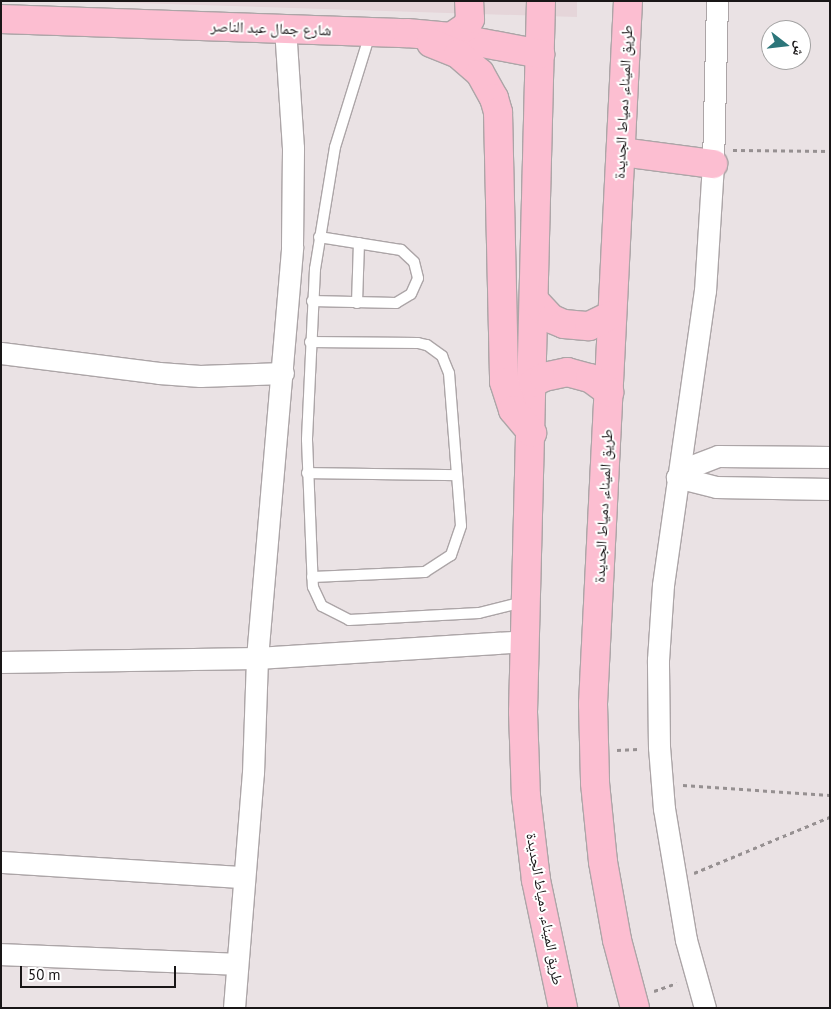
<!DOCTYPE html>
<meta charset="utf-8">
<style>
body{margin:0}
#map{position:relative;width:831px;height:1009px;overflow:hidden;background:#eae2e4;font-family:"PT Sans","Noto Naskh Arabic",sans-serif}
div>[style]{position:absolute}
.built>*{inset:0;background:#e5d5d9}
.path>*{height:3px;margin-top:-1.5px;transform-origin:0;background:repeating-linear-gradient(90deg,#969091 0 4px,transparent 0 8px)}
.roads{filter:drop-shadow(1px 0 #aca5a7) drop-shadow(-1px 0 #aca5a7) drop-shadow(0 1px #aca5a7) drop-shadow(0 -1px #aca5a7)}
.lane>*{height:10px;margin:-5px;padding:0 5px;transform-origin:5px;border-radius:5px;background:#fff}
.street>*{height:21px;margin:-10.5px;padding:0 10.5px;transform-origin:10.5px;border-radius:10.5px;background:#fff}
.primary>*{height:28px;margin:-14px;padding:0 14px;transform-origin:14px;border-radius:14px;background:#fcbed1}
span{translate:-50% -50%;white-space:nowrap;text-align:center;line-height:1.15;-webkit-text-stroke:4px #fff;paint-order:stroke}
.street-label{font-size:15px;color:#191617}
.frame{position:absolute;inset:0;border:2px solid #191617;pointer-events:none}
.north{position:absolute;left:761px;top:20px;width:50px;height:50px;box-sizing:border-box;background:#fff;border:1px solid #a3a2a2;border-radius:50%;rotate:106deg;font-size:14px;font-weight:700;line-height:20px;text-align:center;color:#191617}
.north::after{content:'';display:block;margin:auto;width:18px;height:22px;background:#2c767a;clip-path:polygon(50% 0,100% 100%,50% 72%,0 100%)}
.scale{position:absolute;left:20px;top:966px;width:156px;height:22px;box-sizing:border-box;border:2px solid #191617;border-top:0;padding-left:6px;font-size:15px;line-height:18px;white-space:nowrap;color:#191617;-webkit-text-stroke:4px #fff;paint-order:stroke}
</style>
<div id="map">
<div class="built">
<div style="clip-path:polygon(72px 1px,577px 1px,577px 17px)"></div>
</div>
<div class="path">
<div style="left:733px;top:150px;width:97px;rotate:0.6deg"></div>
<div style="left:617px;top:750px;width:21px;rotate:-3deg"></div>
<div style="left:683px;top:785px;width:147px;rotate:3.9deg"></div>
<div style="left:694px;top:873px;width:147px;rotate:-22.4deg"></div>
<div style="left:654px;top:991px;width:24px;rotate:-19deg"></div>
</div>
<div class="roads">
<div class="lane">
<div style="left:370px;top:34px;width:118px;rotate:107.2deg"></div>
<div style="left:335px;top:147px;width:124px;rotate:99.3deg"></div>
<div style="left:315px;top:269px;width:171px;rotate:92.7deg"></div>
<div style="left:307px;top:440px;width:147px;rotate:87.7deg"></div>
<div style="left:313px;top:587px;width:21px;rotate:65deg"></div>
<div style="left:322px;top:606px;width:30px;rotate:27deg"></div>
<div style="left:349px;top:620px;width:130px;rotate:-3.1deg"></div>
<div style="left:479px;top:613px;width:45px;rotate:-14deg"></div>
<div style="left:312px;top:301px;width:84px;rotate:1.4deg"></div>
<div style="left:396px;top:303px;width:17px;rotate:-31deg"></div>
<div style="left:411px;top:294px;width:17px;rotate:-66deg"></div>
<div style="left:418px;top:278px;width:16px;rotate:-104deg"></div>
<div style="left:414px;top:262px;width:18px;rotate:-137deg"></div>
<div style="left:401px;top:250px;width:83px;rotate:-171deg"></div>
<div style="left:357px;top:303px;width:60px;rotate:-88.1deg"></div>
<div style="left:310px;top:342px;width:108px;rotate:0.5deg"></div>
<div style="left:418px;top:343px;width:9px;rotate:13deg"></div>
<div style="left:427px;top:345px;width:19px;rotate:36deg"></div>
<div style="left:442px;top:356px;width:18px;rotate:68deg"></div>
<div style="left:449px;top:373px;width:153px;rotate:85.5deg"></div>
<div style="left:461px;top:526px;width:31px;rotate:109deg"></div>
<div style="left:451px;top:555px;width:31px;rotate:147deg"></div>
<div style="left:425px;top:572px;width:113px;rotate:177.5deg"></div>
<div style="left:307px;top:473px;width:150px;rotate:0.8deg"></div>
</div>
<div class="street">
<div style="left:1px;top:353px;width:159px;rotate:7.2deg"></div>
<div style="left:159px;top:373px;width:41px;rotate:4.2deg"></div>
<div style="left:200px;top:376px;width:83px;rotate:-2.1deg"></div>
<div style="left:830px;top:457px;width:112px;rotate:-179.5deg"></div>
<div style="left:718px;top:456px;width:31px;rotate:159deg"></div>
<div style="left:689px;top:467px;width:16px;rotate:140deg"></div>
<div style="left:677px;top:477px;width:40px;rotate:14.4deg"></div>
<div style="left:716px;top:487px;width:114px;rotate:1deg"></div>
<div style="left:1px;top:662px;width:256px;rotate:-0.9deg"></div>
<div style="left:257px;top:658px;width:269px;rotate:-3.6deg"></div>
<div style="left:1px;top:862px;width:241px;rotate:3.6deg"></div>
<div style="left:1px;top:954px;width:235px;rotate:2.4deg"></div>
<div style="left:234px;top:1008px;width:236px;rotate:-85.4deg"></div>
<div style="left:253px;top:773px;width:115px;rotate:-88deg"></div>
<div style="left:257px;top:658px;width:413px;rotate:-85.1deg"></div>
<div style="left:292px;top:246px;width:98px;rotate:-89.4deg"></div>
<div style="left:293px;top:148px;width:119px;rotate:-93.8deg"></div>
<div style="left:705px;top:1008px;width:71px;rotate:-105.6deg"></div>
<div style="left:686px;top:940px;width:133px;rotate:-99.5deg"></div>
<div style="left:664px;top:809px;width:62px;rotate:-94.6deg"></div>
<div style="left:659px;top:747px;width:87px;rotate:-90.7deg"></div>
<div style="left:658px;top:660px;width:75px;rotate:-86.2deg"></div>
<div style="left:663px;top:585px;width:297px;rotate:-81.9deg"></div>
<div style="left:705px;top:291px;width:127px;rotate:-86.4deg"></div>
<div style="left:713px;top:164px;width:163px;rotate:-88.6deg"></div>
</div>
<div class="primary">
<div style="left:541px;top:1px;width:711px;rotate:91.45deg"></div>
<div style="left:523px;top:712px;width:84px;rotate:88deg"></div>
<div style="left:526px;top:796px;width:85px;rotate:83.2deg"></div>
<div style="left:536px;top:880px;width:131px;rotate:78.1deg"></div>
<div style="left:628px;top:1px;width:704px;rotate:92.85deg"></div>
<div style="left:593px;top:704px;width:79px;rotate:88.5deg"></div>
<div style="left:595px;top:783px;width:79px;rotate:84.2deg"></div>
<div style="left:603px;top:862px;width:79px;rotate:79.8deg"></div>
<div style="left:617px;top:940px;width:70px;rotate:75.2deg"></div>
<div style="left:1px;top:19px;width:406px;rotate:2deg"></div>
<div style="left:407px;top:33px;width:44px;rotate:5.2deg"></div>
<div style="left:451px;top:37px;width:91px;rotate:10.8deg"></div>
<div style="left:451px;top:37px;width:18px;rotate:-34deg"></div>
<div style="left:466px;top:27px;width:9px;rotate:-63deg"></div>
<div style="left:470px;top:19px;width:18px;rotate:-93deg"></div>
<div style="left:431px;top:43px;width:29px;rotate:22deg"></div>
<div style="left:458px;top:54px;width:29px;rotate:41deg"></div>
<div style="left:480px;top:73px;width:29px;rotate:61deg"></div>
<div style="left:494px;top:98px;width:15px;rotate:74deg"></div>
<div style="left:498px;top:112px;width:270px;rotate:88.7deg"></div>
<div style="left:504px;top:382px;width:29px;rotate:72deg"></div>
<div style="left:513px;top:410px;width:30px;rotate:50deg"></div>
<div style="left:621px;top:152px;width:93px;rotate:7.4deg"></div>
<div style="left:534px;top:300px;width:26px;rotate:47deg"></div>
<div style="left:552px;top:319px;width:13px;rotate:23deg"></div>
<div style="left:564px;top:324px;width:25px;rotate:5deg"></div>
<div style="left:589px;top:326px;width:25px;rotate:-26deg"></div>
<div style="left:533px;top:383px;width:13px;rotate:-29deg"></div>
<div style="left:544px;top:377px;width:24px;rotate:-12deg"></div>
<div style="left:567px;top:372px;width:24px;rotate:15deg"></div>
<div style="left:590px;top:378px;width:24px;rotate:36deg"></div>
</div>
</div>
<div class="street-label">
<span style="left:271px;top:28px;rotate:2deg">شارع جمال عبد الناصر</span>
<span style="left:623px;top:102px;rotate:-87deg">طريق الميناء, دمياط الجديدة</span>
<span style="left:603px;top:506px;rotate:-87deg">طريق الميناء, دمياط الجديدة</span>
<span style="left:545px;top:909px;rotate:80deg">طريق الميناء, دمياط الجديدة</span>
</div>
<div class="frame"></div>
<div class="north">ش</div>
<div class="scale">50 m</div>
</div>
